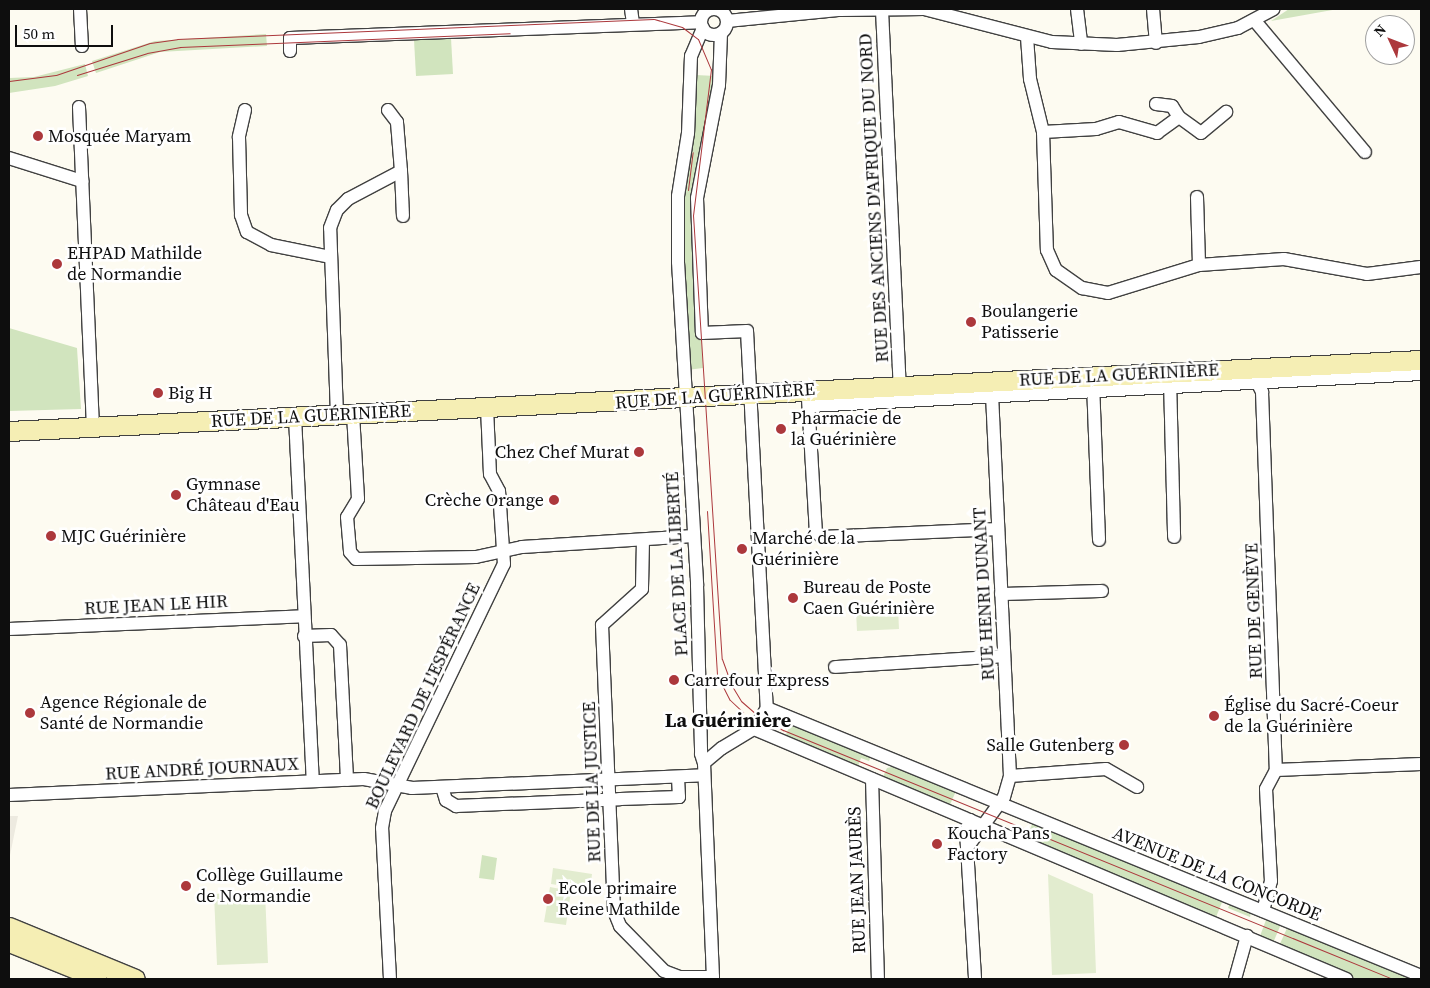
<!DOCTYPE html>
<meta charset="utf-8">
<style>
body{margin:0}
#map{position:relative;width:1430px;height:988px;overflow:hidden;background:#fdfbf1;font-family:"Source Serif 4",serif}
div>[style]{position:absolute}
.green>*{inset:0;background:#d1e4be}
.pitch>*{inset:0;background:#e2eccf}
.plaza>*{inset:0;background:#edeae0}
.roads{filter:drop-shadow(1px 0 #414141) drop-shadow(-1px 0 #414141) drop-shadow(0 1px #414141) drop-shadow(0 -1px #414141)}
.minor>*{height:12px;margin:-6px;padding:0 6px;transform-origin:6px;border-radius:6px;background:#fff}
.minor>.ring{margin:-6px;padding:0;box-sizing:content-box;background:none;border:12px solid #fff;border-radius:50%}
.secondary>*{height:19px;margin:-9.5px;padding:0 9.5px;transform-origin:9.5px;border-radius:9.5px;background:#f5eeb4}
.tram>*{height:1px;margin:-0.5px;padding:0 0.5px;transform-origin:0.5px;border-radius:0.5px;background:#ac383c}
.dots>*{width:14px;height:14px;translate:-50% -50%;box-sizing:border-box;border:2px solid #fff;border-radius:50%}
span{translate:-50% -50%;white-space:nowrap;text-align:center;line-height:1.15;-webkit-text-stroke:5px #fff;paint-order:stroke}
.poi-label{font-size:18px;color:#0e0e0e}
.left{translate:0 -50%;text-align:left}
.right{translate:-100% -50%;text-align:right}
.street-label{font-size:18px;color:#0e0e0e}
.quarter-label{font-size:20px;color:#0e0e0e;font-weight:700}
.frame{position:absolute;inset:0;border:10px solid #0e0e0e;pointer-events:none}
.north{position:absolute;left:1365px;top:15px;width:50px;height:50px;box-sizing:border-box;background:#fff;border:1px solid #9f9f9f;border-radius:50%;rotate:313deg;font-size:14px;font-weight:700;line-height:20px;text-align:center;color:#0e0e0e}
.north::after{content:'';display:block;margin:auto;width:18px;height:22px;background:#ac383c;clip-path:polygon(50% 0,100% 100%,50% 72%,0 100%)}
.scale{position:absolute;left:15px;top:25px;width:98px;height:22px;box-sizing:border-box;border:2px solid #0e0e0e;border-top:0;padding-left:6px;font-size:15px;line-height:18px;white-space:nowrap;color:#0e0e0e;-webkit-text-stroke:4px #fff;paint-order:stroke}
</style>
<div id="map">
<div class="green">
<div style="clip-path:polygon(1289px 9px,1338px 9px,1271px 21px)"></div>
<div style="clip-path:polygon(266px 34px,267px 46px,160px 52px,96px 73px,92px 61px,155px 41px)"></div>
<div style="clip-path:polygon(451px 38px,453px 74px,416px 76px,414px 40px)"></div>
<div style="clip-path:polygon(85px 64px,88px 76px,55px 86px,9px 93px,9px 78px,34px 77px)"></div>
<div style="clip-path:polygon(696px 75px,715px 76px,696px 234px,703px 368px,687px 370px,684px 206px)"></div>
<div style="clip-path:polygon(9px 328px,77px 348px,81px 409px,9px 411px)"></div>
<div style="clip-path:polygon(791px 723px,871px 756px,869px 761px,861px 758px,857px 769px,784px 739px)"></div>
<div style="clip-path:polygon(896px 766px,956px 791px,949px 807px,882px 779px,887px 768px)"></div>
<div style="clip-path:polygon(1033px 822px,1223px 900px,1216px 917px,1026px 839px)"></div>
<div style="clip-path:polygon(482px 855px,497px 858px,494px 880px,479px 878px)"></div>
<div style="clip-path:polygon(1230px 903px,1251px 913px,1250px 917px,1228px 908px)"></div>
<div style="clip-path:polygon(1266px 920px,1281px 924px,1273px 943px,1260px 936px)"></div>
<div style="clip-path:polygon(1288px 926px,1406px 976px,1405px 979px,1357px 979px,1279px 946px)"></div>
</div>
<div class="pitch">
<div style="clip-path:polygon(898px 608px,899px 629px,857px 631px,856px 610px)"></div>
<div style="clip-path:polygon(553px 868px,592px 874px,590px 890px,551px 884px)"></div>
<div style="clip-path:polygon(1048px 874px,1093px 894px,1096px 973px,1052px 975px)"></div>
<div style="clip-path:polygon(550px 887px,571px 891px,566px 925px,544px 922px)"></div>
<div style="clip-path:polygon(265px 892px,268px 963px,217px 965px,214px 894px)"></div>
</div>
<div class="plaza">
<div style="clip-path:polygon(9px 816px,18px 816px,9px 860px)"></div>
</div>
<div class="roads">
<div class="minor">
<div style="left:80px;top:9px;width:37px;rotate:87deg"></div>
<div style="left:631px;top:9px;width:15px;rotate:82deg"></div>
<div style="left:1077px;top:9px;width:35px;rotate:83deg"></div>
<div style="left:1153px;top:9px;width:34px;rotate:85deg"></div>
<div class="ring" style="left:701px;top:9px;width:14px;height:14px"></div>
<div style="left:882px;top:10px;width:375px;rotate:87.3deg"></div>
<div style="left:727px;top:21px;width:114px;rotate:-5.6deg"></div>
<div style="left:840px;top:10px;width:84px;rotate:-0.7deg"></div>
<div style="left:924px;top:9px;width:132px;rotate:14.5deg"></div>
<div style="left:1052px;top:42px;width:65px;rotate:2.6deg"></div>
<div style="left:1117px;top:45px;width:82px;rotate:-5.6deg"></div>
<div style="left:1199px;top:37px;width:40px;rotate:-13deg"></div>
<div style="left:1238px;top:28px;width:40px;rotate:-28deg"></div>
<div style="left:1255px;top:21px;width:171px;rotate:50deg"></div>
<div style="left:703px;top:28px;width:30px;rotate:113deg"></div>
<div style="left:691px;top:56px;width:77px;rotate:92.2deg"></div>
<div style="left:688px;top:133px;width:64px;rotate:99deg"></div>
<div style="left:678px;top:196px;width:66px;rotate:90deg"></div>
<div style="left:678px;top:262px;width:324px;rotate:86.6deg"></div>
<div style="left:697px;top:585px;width:169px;rotate:88.6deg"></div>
<div style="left:701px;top:754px;width:9px;rotate:72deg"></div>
<div style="left:704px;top:763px;width:216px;rotate:87.6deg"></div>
<div style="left:721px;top:33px;width:52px;rotate:92.2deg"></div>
<div style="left:719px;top:85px;width:115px;rotate:101deg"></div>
<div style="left:697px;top:198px;width:135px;rotate:87.9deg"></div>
<div style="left:702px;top:333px;width:45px;rotate:-2.5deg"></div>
<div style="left:747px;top:331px;width:378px;rotate:87deg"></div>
<div style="left:1027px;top:37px;width:42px;rotate:85.9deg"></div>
<div style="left:1030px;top:79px;width:55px;rotate:76.2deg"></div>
<div style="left:1043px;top:132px;width:118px;rotate:88.1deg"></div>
<div style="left:1047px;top:250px;width:22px;rotate:66deg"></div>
<div style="left:1056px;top:270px;width:32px;rotate:35deg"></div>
<div style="left:1082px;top:288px;width:26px;rotate:11deg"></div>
<div style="left:1108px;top:293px;width:95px;rotate:-17.1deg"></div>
<div style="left:1199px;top:265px;width:85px;rotate:-4deg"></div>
<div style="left:1284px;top:259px;width:84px;rotate:10.2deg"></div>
<div style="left:1367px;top:274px;width:54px;rotate:-7.4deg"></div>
<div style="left:290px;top:51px;width:13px;rotate:-90deg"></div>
<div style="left:290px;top:38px;width:411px;rotate:-2.2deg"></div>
<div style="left:1156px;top:104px;width:16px;rotate:7deg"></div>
<div style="left:1172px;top:106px;width:13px;rotate:58deg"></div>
<div style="left:79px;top:107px;width:320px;rotate:87.5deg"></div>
<div style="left:245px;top:110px;width:28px;rotate:103deg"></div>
<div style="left:239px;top:137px;width:78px;rotate:88.5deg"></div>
<div style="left:241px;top:215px;width:18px;rotate:71deg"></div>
<div style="left:247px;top:232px;width:27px;rotate:28deg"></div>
<div style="left:271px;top:245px;width:60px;rotate:11.5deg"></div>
<div style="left:1043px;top:132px;width:53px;rotate:-3.2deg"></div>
<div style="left:1096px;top:129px;width:24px;rotate:-17deg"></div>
<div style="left:1119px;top:122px;width:40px;rotate:16deg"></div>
<div style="left:1157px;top:133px;width:27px;rotate:-36deg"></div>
<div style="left:1179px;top:117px;width:27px;rotate:36deg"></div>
<div style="left:1201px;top:133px;width:33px;rotate:-40deg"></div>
<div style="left:9px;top:158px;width:77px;rotate:17.5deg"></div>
<div style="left:401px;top:171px;width:45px;rotate:87.5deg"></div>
<div style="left:1197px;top:197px;width:68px;rotate:88.3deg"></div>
<div style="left:1255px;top:378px;width:16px;rotate:63deg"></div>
<div style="left:1262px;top:392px;width:378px;rotate:87.9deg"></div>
<div style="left:1276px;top:770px;width:21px;rotate:118deg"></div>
<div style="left:1266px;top:789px;width:92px;rotate:86.9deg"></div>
<div style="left:1271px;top:881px;width:31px;rotate:105deg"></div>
<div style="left:1170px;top:380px;width:157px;rotate:88.5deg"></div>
<div style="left:1093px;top:383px;width:157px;rotate:87.8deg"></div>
<div style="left:808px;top:399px;width:133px;rotate:86.6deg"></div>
<div style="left:816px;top:532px;width:8px;rotate:40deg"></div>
<div style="left:822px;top:537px;width:176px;rotate:-2.6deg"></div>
<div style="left:809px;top:406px;width:613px;rotate:-2.99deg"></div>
<div style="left:353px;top:414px;width:85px;rotate:86.6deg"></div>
<div style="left:358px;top:499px;width:21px;rotate:121deg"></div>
<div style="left:347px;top:517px;width:35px;rotate:85deg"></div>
<div style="left:350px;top:552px;width:9px;rotate:49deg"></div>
<div style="left:356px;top:559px;width:120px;rotate:-1deg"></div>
<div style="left:476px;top:557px;width:47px;rotate:-12.3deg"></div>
<div style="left:522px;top:547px;width:172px;rotate:-3.7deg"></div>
<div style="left:337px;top:415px;width:187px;rotate:-92.1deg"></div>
<div style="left:330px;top:228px;width:19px;rotate:-69deg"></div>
<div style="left:337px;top:210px;width:16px;rotate:-45deg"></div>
<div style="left:348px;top:199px;width:60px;rotate:-27.8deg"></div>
<div style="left:401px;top:171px;width:49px;rotate:-94.7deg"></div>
<div style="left:397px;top:122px;width:15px;rotate:-127deg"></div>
<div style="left:295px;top:417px;width:364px;rotate:87.2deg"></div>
<div style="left:643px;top:540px;width:49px;rotate:91.2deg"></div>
<div style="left:642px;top:589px;width:54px;rotate:138deg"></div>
<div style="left:602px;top:625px;width:286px;rotate:87.6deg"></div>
<div style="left:614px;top:911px;width:16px;rotate:68deg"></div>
<div style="left:620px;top:926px;width:63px;rotate:45.6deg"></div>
<div style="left:664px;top:971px;width:17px;rotate:21deg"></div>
<div style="left:680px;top:977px;width:33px"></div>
<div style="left:1001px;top:594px;width:101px;rotate:-1.7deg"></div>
<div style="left:9px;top:629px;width:295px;rotate:-2.5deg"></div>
<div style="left:304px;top:636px;width:27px;rotate:-2deg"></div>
<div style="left:331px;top:635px;width:13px;rotate:48deg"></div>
<div style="left:340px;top:645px;width:135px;rotate:87deg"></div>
<div style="left:835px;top:667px;width:169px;rotate:-3.7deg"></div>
<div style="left:767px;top:708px;width:707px;rotate:22.28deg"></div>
<div style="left:754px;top:729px;width:643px;rotate:22.89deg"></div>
<div style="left:704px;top:763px;width:23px;rotate:-40deg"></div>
<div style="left:722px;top:748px;width:37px;rotate:-31deg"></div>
<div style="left:754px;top:729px;width:25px;rotate:-58deg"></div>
<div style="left:1276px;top:770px;width:145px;rotate:-2.4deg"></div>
<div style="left:1010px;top:776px;width:96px;rotate:-4.2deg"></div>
<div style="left:1106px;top:769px;width:36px;rotate:30deg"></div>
<div style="left:872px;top:779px;width:200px;rotate:88.3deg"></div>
<div style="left:442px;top:787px;width:14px;rotate:73deg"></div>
<div style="left:446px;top:800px;width:12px;rotate:31deg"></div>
<div style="left:456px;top:806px;width:164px;rotate:-2.4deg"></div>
<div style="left:620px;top:799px;width:59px;rotate:-1.9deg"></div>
<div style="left:679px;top:797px;width:20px;rotate:-93deg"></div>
<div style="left:9px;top:795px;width:355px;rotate:-2.6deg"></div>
<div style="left:364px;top:779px;width:49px;rotate:10.6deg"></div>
<div style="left:412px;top:788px;width:292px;rotate:-2.5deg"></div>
<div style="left:970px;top:820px;width:12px;rotate:110deg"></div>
<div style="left:966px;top:831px;width:148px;rotate:86.5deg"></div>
<div style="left:969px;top:845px;width:59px;rotate:-53.9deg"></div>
<div style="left:1004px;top:797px;width:22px;rotate:-74deg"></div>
<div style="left:1010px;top:776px;width:387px;rotate:-92.7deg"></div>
<div style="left:390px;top:979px;width:151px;rotate:-93deg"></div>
<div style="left:382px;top:828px;width:17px;rotate:-80deg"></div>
<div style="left:385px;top:811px;width:274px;rotate:-64.3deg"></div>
<div style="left:504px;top:564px;width:73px;rotate:-93.9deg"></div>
<div style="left:499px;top:491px;width:19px;rotate:-118deg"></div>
<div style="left:490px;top:474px;width:66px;rotate:-92.6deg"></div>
<div style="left:1235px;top:979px;width:45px;rotate:-74.4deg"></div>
</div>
<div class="secondary">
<div style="left:9px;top:431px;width:1414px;rotate:-2.88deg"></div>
<div style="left:9px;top:927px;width:136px;rotate:22.4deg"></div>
<div style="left:9px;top:942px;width:94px;rotate:21.9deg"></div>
</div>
</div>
<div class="tram">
<div style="left:77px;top:75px;width:73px;rotate:-17.4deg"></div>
<div style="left:147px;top:53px;width:34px;rotate:-10deg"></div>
<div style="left:180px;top:47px;width:330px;rotate:-2.4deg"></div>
<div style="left:9px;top:81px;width:47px;rotate:-7.3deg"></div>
<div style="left:56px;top:75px;width:99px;rotate:-18.8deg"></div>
<div style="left:150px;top:43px;width:27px;rotate:-8deg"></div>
<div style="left:177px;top:39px;width:477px;rotate:-2.4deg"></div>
<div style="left:654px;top:19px;width:29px;rotate:16deg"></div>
<div style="left:682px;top:27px;width:20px;rotate:37deg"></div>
<div style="left:698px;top:39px;width:33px;rotate:67deg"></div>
<div style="left:711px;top:69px;width:147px;rotate:97deg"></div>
<div style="left:693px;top:215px;width:445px;rotate:86.3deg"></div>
<div style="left:722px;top:659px;width:29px;rotate:70deg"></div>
<div style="left:732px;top:686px;width:17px;rotate:59deg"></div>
<div style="left:741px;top:701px;width:28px;rotate:41deg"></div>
<div style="left:762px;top:719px;width:24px;rotate:28deg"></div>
<div style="left:783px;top:730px;width:659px;rotate:22.21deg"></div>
<div style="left:688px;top:190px;width:38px;rotate:-83deg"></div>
<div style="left:707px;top:511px;width:164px;rotate:86.5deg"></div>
<div style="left:717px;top:675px;width:28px;rotate:63deg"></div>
<div style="left:730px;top:700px;width:18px;rotate:43deg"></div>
</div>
<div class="dots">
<div style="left:38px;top:136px;background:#ac383c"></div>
<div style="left:57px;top:264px;background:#ac383c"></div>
<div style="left:971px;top:322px;background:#ac383c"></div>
<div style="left:158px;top:393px;background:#ac383c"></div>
<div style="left:781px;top:429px;background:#ac383c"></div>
<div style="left:639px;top:452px;background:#ac383c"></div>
<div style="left:176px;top:495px;background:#ac383c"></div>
<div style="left:554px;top:500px;background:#ac383c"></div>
<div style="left:51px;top:536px;background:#ac383c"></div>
<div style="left:742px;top:549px;background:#ac383c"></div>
<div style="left:793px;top:598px;background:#ac383c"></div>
<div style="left:674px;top:680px;background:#ac383c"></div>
<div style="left:30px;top:713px;background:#ac383c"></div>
<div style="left:1214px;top:716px;background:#ac383c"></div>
<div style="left:1124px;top:745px;background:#ac383c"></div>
<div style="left:937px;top:844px;background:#ac383c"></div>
<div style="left:186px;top:886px;background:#ac383c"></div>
<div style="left:548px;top:899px;background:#ac383c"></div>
</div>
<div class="poi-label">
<span class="left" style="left:48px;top:136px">Mosquée Maryam</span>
<span class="left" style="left:67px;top:264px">EHPAD Mathilde<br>de Normandie</span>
<span class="left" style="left:981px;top:322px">Boulangerie<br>Patisserie</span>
<span class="left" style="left:168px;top:393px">Big H</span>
<span class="left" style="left:791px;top:429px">Pharmacie de<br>la Guérinière</span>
<span class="right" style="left:629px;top:452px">Chez Chef Murat</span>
<span class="left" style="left:186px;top:495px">Gymnase<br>Château d'Eau</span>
<span class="right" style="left:544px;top:500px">Crèche Orange</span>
<span class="left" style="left:61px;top:536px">MJC Guérinière</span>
<span class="left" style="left:752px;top:549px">Marché de la<br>Guérinière</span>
<span class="left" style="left:803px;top:598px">Bureau de Poste<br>Caen Guérinière</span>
<span class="left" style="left:684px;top:680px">Carrefour Express</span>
<span class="left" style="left:40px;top:713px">Agence Régionale de<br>Santé de Normandie</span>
<span class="left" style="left:1224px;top:716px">Église du Sacré-Coeur<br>de la Guérinière</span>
<span class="right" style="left:1114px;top:745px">Salle Gutenberg</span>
<span class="left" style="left:947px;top:844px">Koucha Pans<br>Factory</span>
<span class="left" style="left:196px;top:886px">Collège Guillaume<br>de Normandie</span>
<span class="left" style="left:558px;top:899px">Ecole primaire<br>Reine Mathilde</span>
</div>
<div class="street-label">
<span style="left:874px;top:198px;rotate:-93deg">RUE DES ANCIENS D'AFRIQUE DU NORD</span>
<span style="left:1119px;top:375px;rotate:-3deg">RUE DE LA GUÉRINIÈRE</span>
<span style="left:715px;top:396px;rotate:-4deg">RUE DE LA GUÉRINIÈRE</span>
<span style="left:311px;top:416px;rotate:-3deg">RUE DE LA GUÉRINIÈRE</span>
<span style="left:677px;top:564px;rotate:-93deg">PLACE DE LA LIBERTÉ</span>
<span style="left:984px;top:594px;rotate:-93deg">RUE HENRI DUNANT</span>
<span style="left:156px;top:605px;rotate:-3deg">RUE JEAN LE HIR</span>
<span style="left:1254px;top:611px;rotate:-92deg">RUE DE GENÈVE</span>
<span style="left:423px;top:696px;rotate:-65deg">BOULEVARD DE L'ESPÉRANCE</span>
<span style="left:202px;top:769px;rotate:-3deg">RUE ANDRÉ JOURNAUX</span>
<span style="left:592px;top:782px;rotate:-92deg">RUE DE LA JUSTICE</span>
<span style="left:1217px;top:874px;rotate:22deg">AVENUE DE LA CONCORDE</span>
<span style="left:857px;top:880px;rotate:-92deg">RUE JEAN JAURÈS</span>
</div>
<div class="quarter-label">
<span style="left:728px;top:720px">La Guérinière</span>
</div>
<div class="frame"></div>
<div class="north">N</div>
<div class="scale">50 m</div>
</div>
